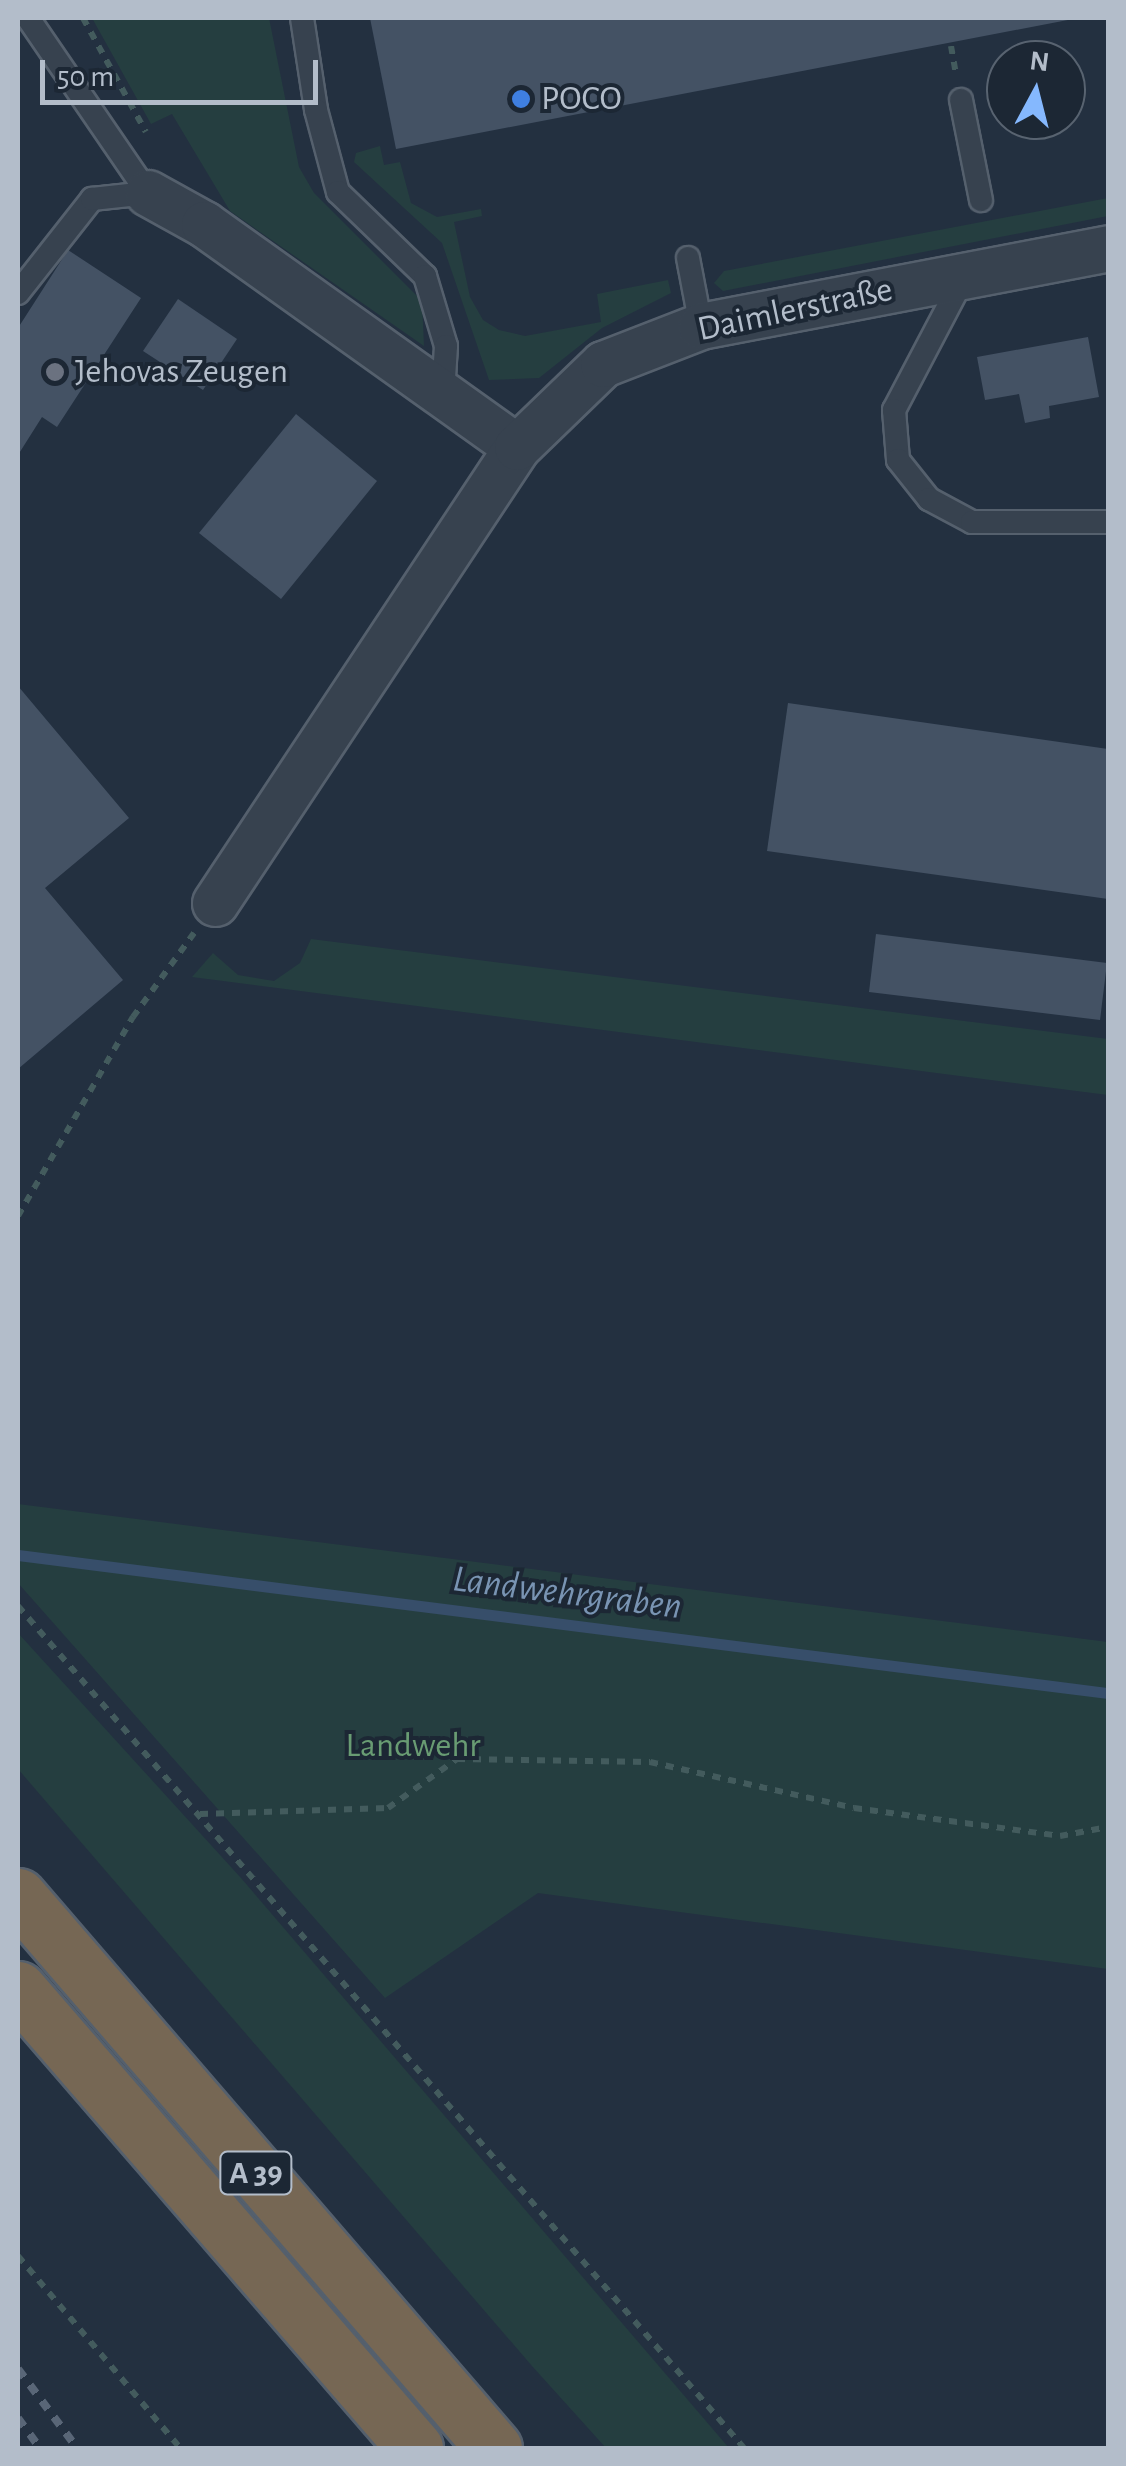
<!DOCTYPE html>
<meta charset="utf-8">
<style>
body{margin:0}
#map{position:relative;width:1126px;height:2466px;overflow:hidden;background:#233040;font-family:"Alegreya Sans",sans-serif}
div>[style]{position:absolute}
.green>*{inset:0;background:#253e40}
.stream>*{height:11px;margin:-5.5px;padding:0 5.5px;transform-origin:5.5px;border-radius:5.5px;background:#374e6a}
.building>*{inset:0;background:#445264}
.path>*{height:6px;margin-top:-3px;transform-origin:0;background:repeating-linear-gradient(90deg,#435b5d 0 8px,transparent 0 16px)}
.roads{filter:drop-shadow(2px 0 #55606d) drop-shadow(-2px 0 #55606d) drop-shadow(0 2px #55606d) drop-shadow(0 -2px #55606d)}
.service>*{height:22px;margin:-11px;padding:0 11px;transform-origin:11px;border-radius:11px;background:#37424f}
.minor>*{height:45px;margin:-22.5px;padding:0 22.5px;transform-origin:22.5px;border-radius:22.5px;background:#37424f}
.motorway>*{height:55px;margin:-27.5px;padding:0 27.5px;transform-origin:27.5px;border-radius:27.5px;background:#766754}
.rail>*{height:8px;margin-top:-4px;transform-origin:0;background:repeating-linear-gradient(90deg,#596677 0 10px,transparent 0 20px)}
.dots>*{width:28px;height:28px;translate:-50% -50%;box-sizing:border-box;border:5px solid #1c2734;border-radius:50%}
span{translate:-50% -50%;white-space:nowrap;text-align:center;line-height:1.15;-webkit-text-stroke:8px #1c2734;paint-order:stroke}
.shield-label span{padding:2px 8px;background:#1c2734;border:2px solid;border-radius:8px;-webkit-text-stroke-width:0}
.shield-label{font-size:32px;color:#b3bdca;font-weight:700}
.poi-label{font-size:35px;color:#b3bdca}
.left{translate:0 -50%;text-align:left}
.street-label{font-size:35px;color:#b3bdca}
.park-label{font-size:35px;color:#699c73}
.water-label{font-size:38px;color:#7994b3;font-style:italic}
.frame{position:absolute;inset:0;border:20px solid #b3bdca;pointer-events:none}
.north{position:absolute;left:986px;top:40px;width:100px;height:100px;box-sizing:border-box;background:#1c2734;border:2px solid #586370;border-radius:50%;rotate:7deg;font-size:28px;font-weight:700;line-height:40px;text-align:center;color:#b3bdca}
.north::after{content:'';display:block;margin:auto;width:35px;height:45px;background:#85b8fe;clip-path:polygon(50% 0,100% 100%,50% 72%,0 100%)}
.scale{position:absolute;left:40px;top:60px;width:278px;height:45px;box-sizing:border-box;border:5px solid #b3bdca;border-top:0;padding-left:12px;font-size:30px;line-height:35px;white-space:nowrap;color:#b3bdca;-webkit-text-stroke:8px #1c2734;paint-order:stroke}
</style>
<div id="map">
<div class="green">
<div style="clip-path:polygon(92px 18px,269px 18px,299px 167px,314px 193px,422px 301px,424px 346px,230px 211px,172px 114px,151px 124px)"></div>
<div style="clip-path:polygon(380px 146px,384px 165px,400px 162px,411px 203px,437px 217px,481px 209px,482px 216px,454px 222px,470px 297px,483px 320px,499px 330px,525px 336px,601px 322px,597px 294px,668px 280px,671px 293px,602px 328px,539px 378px,489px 380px,442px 243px,354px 162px,356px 153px)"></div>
<div style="clip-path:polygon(1108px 198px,1108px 216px,723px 291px,714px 283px,724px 271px)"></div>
<div style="clip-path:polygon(311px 939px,1108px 1039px,1108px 1095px,192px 977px,213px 953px,238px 975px,274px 981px,300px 963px)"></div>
<div style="clip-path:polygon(18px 1504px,1108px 1642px,1108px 1969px,538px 1893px,385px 1998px,18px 1583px)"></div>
<div style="clip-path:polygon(18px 1633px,241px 1878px,729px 2448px,606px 2448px,532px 2366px,18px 1769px)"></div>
</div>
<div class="stream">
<div style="left:18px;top:1555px;width:1099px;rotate:7.22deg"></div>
</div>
<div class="building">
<div style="clip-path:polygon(370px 18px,1072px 18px,1073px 19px,396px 149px)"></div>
<div style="clip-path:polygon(68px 250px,141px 298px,57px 427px,42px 417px,18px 455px,18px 328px)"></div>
<div style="clip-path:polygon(178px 299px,237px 339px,203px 390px,143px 351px)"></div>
<div style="clip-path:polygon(1088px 337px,1099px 397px,1049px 406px,1050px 418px,1025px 423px,1019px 394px,985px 400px,977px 357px)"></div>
<div style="clip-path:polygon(296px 414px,377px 481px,281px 599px,199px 533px)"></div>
<div style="clip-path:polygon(18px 686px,129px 818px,45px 888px,123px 980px,18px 1069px)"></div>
<div style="clip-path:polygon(788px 703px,1108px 749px,1108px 899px,767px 851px)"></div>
<div style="clip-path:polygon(876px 934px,1107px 963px,1100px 1020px,869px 992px)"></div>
</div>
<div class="path">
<div style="left:83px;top:18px;width:130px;rotate:61.1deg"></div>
<div style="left:951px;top:46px;width:28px;rotate:80deg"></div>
<div style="left:18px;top:1216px;width:230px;rotate:-60deg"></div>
<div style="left:133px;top:1017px;width:104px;rotate:-54deg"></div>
<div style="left:18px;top:1606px;width:1112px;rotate:49.23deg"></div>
<div style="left:200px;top:1814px;width:188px;rotate:-1.8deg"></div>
<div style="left:388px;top:1808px;width:85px;rotate:-35.4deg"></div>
<div style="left:457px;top:1759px;width:193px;rotate:0.9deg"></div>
<div style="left:650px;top:1762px;width:209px;rotate:12.7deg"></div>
<div style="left:854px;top:1808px;width:208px;rotate:7.7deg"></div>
<div style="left:1060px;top:1836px;width:49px;rotate:-10.6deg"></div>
<div style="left:18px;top:2256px;width:251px;rotate:49.8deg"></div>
</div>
<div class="roads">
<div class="service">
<div style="left:28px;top:18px;width:212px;rotate:55.6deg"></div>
<div style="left:302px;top:18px;width:93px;rotate:81.3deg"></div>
<div style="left:316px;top:110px;width:85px;rotate:75deg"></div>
<div style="left:338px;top:192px;width:121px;rotate:44deg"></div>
<div style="left:425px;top:276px;width:73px;rotate:73.3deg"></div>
<div style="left:446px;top:346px;width:48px;rotate:93.6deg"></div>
<div style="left:961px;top:100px;width:102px;rotate:78.7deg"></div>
<div style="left:688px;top:258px;width:69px;rotate:79.2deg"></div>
<div style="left:965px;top:275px;width:153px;rotate:117.7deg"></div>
<div style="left:894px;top:410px;width:50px;rotate:85.4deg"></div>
<div style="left:898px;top:460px;width:50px;rotate:51.5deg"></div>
<div style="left:929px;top:499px;width:49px;rotate:28.1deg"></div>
<div style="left:972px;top:522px;width:136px"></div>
<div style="left:18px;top:293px;width:120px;rotate:-51.8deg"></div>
<div style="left:92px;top:199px;width:56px;rotate:-6.1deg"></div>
</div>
<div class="minor">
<div style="left:148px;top:193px;width:64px;rotate:29deg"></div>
<div style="left:204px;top:224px;width:384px;rotate:35.5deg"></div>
<div style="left:215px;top:903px;width:547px;rotate:-56.48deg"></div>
<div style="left:517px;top:447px;width:120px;rotate:-44deg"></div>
<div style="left:603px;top:364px;width:105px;rotate:-21.2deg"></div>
<div style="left:701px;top:326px;width:414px;rotate:-10.8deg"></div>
</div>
<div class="motorway">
<div style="left:18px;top:1896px;width:729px;rotate:49.23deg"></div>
<div style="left:18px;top:1989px;width:607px;rotate:49.14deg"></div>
</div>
</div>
<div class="rail">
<div style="left:18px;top:2369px;width:99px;rotate:53.2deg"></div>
<div style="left:18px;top:2418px;width:37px;rotate:54deg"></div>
</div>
<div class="dots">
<div style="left:521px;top:99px;background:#3f7fe0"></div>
<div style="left:55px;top:372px;background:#6b7280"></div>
</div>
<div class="shield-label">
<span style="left:256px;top:2173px">A 39</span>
</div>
<div class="poi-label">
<span class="left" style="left:541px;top:99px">POCO</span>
<span class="left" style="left:75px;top:372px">Jehovas Zeugen</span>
</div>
<div class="street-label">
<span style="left:795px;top:310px;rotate:-12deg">Daimlerstraße</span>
</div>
<div class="park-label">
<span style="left:413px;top:1746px">Landwehr</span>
</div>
<div class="water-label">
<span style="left:567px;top:1594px;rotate:7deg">Landwehrgraben</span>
</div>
<div class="frame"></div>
<div class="north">N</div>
<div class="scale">50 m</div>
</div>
